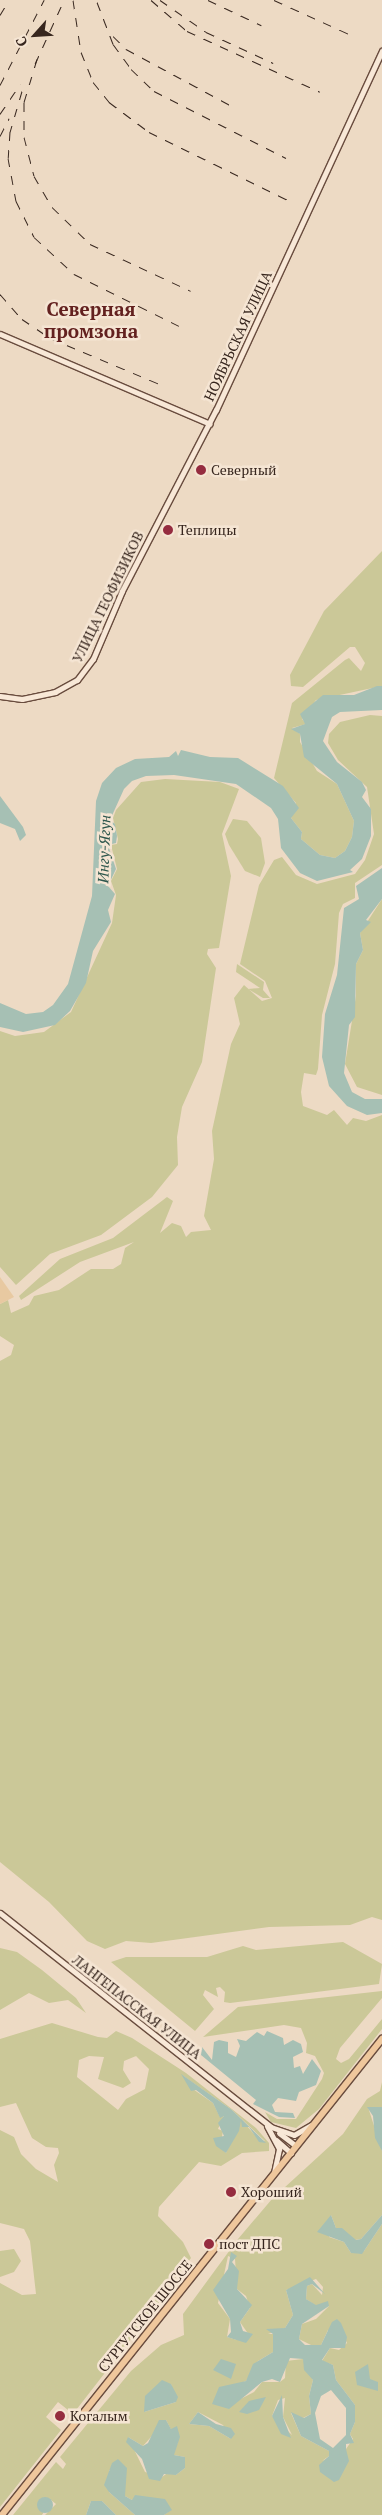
<!DOCTYPE html>
<meta charset="utf-8">
<style>
body{margin:0}
#map{position:relative;width:382px;height:2515px;overflow:hidden;background:#eddac4;font-family:"PT Serif",serif}
div>[style]{position:absolute}
.green>*{inset:0;background:#cbc898}
.sand>*{inset:0;background:#e8c9a1}
.water>*{inset:0;background:#a6c0b4}
.round{border-radius:50%}
.roads{filter:drop-shadow(1px 0 #694c3e) drop-shadow(-1px 0 #694c3e) drop-shadow(0 1px #694c3e) drop-shadow(0 -1px #694c3e)}
.secondary>*{height:5px;margin:-2.5px;padding:0 2.5px;transform-origin:2.5px;border-radius:2.5px;background:#f8e8d7}
.primary>*{height:5.5px;margin:-2.75px;padding:0 2.75px;transform-origin:2.75px;border-radius:2.75px;background:#efc79c}
.rail>*{height:1px;margin-top:-0.5px;transform-origin:0;background:repeating-linear-gradient(90deg,#37261e 0 9px,transparent 0 18px)}
.dots>*{width:14px;height:14px;translate:-50% -50%;box-sizing:border-box;border:2px solid #f5e5d3;border-radius:50%}
span{translate:-50% -50%;white-space:nowrap;text-align:center;line-height:1.15;-webkit-text-stroke:5px #f5e5d3;paint-order:stroke}
.street-label{font-size:14px;color:#37261e}
.poi-label{font-size:14px;color:#37261e}
.left{translate:0 -50%;text-align:left}
.water-label{font-size:15px;color:#2e574d;font-style:italic}
.district-label{font-size:19px;color:#63211f;font-weight:700}
.north{position:absolute;left:10px;top:10px;width:50px;height:50px;-webkit-text-stroke:4px #f5e5d3;paint-order:stroke;rotate:244deg;font-size:14px;font-weight:700;line-height:20px;text-align:center;color:#37261e}
.north::after{content:'';display:block;margin:auto;width:18px;height:22px;background:#37261e;clip-path:polygon(50% 0,100% 100%,50% 72%,0 100%)}
</style>
<div id="map">
<div class="green">
<div style="clip-path:polygon(382px 551px,382px 686px,316px 700px,302px 719px,306px 724px,292px 728px,300px 734px,300px 742px,317px 771px,337px 784px,354px 821px,352px 837px,345px 851px,335px 858px,320px 855px,301px 839px,302px 832px,291px 818px,296px 803px,274px 778px,292px 703px,345px 660px,349px 658px,361px 671px,365px 663px,355px 647px,350px 647px,303px 687px,291px 686px,290px 675px,324px 611px)"></div>
<div style="clip-path:polygon(370px 715px,382px 716px,382px 865px,355px 883px,355px 898px,343px 904px,339px 913px,335px 964px,322px 1015px,318px 1069px,316px 1075px,304px 1073px,301px 1092px,303px 1106px,327px 1115px,334px 1110px,347px 1125px,353px 1118px,366px 1121px,382px 1115px,382px 1920px,372px 1917px,350px 1925px,269px 1927px,151px 1943px,126px 1941px,105px 1949px,87px 1941px,49px 1902px,0 1862px,0 1361px,11px 1355px,14px 1345px,0 1336px,0 1304px,8px 1300px,11px 1313px,29px 1305px,34px 1296px,59px 1290px,91px 1269px,113px 1269px,121px 1264px,125px 1248px,134px 1242px,80px 1262px,21px 1300px,19px 1296px,60px 1259px,113px 1238px,167px 1197px,173px 1201px,160px 1233px,172px 1223px,181px 1226px,186px 1237px,191px 1232px,211px 1230px,204px 1216px,214px 1159px,212px 1131px,231px 1044px,240px 1024px,234px 998px,244px 985px,262px 1001px,272px 998px,265px 981px,240px 964px,259px 885px,274px 860px,282px 857px,296px 875px,317px 884px,355px 874px,365px 860px,374px 834px,367px 787px,338px 760px,328px 743px,329px 734px,340px 722px)"></div>
<div style="clip-path:polygon(165px 779px,220px 782px,239px 789px,222px 834px,231px 876px,219px 948px,208px 949px,207px 954px,216px 968px,202px 1062px,182px 1107px,177px 1137px,178px 1165px,152px 1197px,101px 1235px,50px 1254px,16px 1285px,0 1267px,0 1031px,15px 1036px,44px 1032px,71px 1012px,112px 923px,116px 895px,111px 881px,117px 869px,111px 845px,117px 844px,118px 839px,113px 818px,116px 810px,141px 782px)"></div>
<div style="clip-path:polygon(233px 819px,247px 821px,261px 838px,265px 863px,260px 877px,245px 871px,229px 845px,225px 834px)"></div>
<div style="clip-path:polygon(382px 899px,382px 1095px,357px 1087px,345px 1064px,356px 996px,356px 964px,363px 950px,360px 933px)"></div>
<div style="clip-path:polygon(237px 964px,264px 982px,263px 990px,270px 998px,263px 998px,248px 989px,260px 988px,236px 972px)"></div>
<div style="clip-path:polygon(343px 1942px,382px 1964px,379px 1984px,230px 2003px,224px 2002px,225px 1992px,220px 1987px,216px 1988px,218px 1997px,205px 1990px,203px 1995px,214px 2009px,195px 2031px,111px 1962px,126px 1957px,207px 1957px,243px 1946px,256px 1950px)"></div>
<div style="clip-path:polygon(0 1948px,17px 1952px,42px 1970px,76px 1998px,86px 2013px,68px 2000px,49px 2003px,29px 1993px,0 2010px)"></div>
<div style="clip-path:polygon(382px 1991px,382px 1998px,340px 2048px,336px 2059px,341px 2063px,349px 2059px,382px 2019px,382px 2029px,319px 2109px,296px 2128px,271px 2122px,265px 2112px,277px 2119px,296px 2119px,322px 2079px,324px 2073px,315px 2056px,306px 2053px,307px 2043px,301px 2028px,284px 2025px,203px 2037px,238px 2007px)"></div>
<div style="clip-path:polygon(evenodd,52px 2023px,98px 2037px,107px 2038px,116px 2031px,132px 2038px,186px 2073px,256px 2128px,269px 2143px,269px 2151px,242px 2153px,221px 2166px,199px 2162px,159px 2207px,158px 2216px,183px 2242px,191px 2258px,171px 2284px,165px 2283px,163px 2298px,73px 2414px,58px 2402px,46px 2417px,61px 2430px,0 2507px,0 2283px,22px 2295px,36px 2294px,30px 2241px,24px 2229px,0 2223px,0 2130px,14px 2137px,21px 2154px,36px 2169px,58px 2182px,54px 2165px,59px 2153px,58px 2148px,46px 2147px,32px 2138px,16px 2103px,0 2107px,0 2039px,52px 2023px,89px 2056px,104px 2057px,98px 2079px,123px 2088px,131px 2083px,123px 2070px,124px 2061px,136px 2056px,149px 2069px,145px 2089px,126px 2099px,118px 2110px,77px 2077px,79px 2060px,89px 2056px,52px 2023px,182px 2075px,232px 2110px,265px 2141px,259px 2140px,241px 2119px,226px 2153px,220px 2147px,223px 2131px,218px 2129px,224px 2115px,220px 2117px,213px 2103px,190px 2087px,182px 2075px)"></div>
<div style="clip-path:polygon(evenodd,382px 2082px,382px 2107px,368px 2107px,382px 2151px,382px 2215px,361px 2239px,355px 2240px,336px 2228px,331px 2215px,329px 2237px,344px 2242px,351px 2253px,364px 2251px,382px 2224px,382px 2515px,164px 2515px,171px 2510px,142px 2497px,132px 2500px,125px 2496px,124px 2476px,109px 2470px,109px 2492px,135px 2515px,116px 2515px,102px 2501px,91px 2501px,86px 2515px,45px 2515px,56px 2504px,51px 2500px,42px 2515px,13px 2515px,56px 2462px,63px 2469px,66px 2464px,60px 2457px,131px 2371px,161px 2345px,184px 2335px,183px 2314px,238px 2239px,272px 2199px,343px 2134px,367px 2099px,380px 2091px,382px 2082px,228px 2256px,235px 2259px,237px 2289px,246px 2296px,250px 2308px,240px 2322px,249px 2335px,237px 2340px,227px 2337px,230px 2319px,218px 2303px,228px 2256px,382px 2082px,316px 2279px,323px 2287px,322px 2295px,312px 2284px,307px 2286px,306px 2299px,315px 2305px,329px 2306px,316px 2319px,302px 2324px,299px 2339px,313px 2346px,321px 2345px,328px 2330px,342px 2332px,347px 2343px,339px 2350px,330px 2348px,322px 2361px,333px 2365px,336px 2380px,355px 2405px,355px 2422px,350px 2434px,353px 2439px,346px 2449px,322px 2461px,329px 2456px,329px 2451px,301px 2436px,291px 2413px,303px 2418px,311px 2414px,309px 2396px,313px 2380px,303px 2359px,286px 2361px,285px 2378px,280px 2382px,262px 2382px,254px 2392px,233px 2403px,225px 2389px,246px 2381px,258px 2361px,273px 2352px,273px 2334px,268px 2334px,285px 2328px,293px 2315px,286px 2290px,316px 2279px,382px 2082px,171px 2384px,176px 2402px,144px 2412px,171px 2384px,382px 2082px,285px 2398px,283px 2417px,292px 2435px,272px 2416px,278px 2400px,285px 2398px,382px 2082px,198px 2412px,223px 2425px,231px 2439px,209px 2426px,189px 2424px,198px 2412px,382px 2082px,166px 2420px,178px 2443px,173px 2448px,174px 2455px,185px 2457px,185px 2468px,176px 2475px,169px 2472px,162px 2477px,145px 2472px,128px 2437px,143px 2446px,166px 2420px)"></div>
<div style="clip-path:polygon(14px 2249px,21px 2261px,14px 2272px,0 2277px,0 2251px)"></div>
</div>
<div class="sand">
<div style="clip-path:polygon(0 1277px,14px 1297px,0 1304px)"></div>
</div>
<div class="water">
<div style="clip-path:polygon(377px 686px,382px 686px,382px 710px,340px 712px,332px 717px,323px 741px,337px 762px,362px 782px,366px 790px,362px 797px,371px 809px,371px 836px,362px 859px,350px 870px,353px 872px,317px 881px,300px 873px,281px 848px,278px 819px,271px 808px,236px 784px,174px 775px,146px 776px,132px 781px,124px 789px,110px 820px,115px 824px,117px 836px,116px 843px,108px 845px,116px 869px,108px 886px,115px 894px,108px 910px,111px 922px,93px 951px,86px 983px,70px 1011px,55px 1025px,23px 1032px,0 1027px,0 1003px,26px 1014px,43px 1012px,53px 1005px,68px 984px,92px 896px,96px 801px,102px 783px,116px 768px,135px 759px,169px 757px,176px 751px,178px 756px,181px 750px,210px 757px,238px 758px,283px 786px,299px 808px,291px 818px,302px 832px,301px 839px,320px 855px,335px 858px,345px 851px,352px 837px,354px 821px,337px 784px,304px 757px,300px 734px,291px 729px,305px 724px,300px 714px,323px 695px,354px 695px)"></div>
<div style="clip-path:polygon(0 796px,23px 827px,26px 835px,20px 841px,15px 829px,0 823px)"></div>
<div style="clip-path:polygon(382px 868px,382px 899px,366px 920px,371px 922px,360px 933px,363px 950px,356px 964px,355px 1017px,349px 1025px,344px 1073px,352px 1092px,365px 1099px,382px 1099px,382px 1113px,367px 1115px,347px 1106px,329px 1086px,322px 1057px,325px 1014px,337px 975px,344px 908px,359px 899px,356px 886px)"></div>
<div style="clip-path:polygon(267px 2031px,283px 2038px,284px 2045px,293px 2040px,301px 2044px,303px 2052px,293px 2057px,294px 2068px,300px 2066px,303px 2074px,312px 2059px,321px 2071px,316px 2085px,299px 2092px,296px 2101px,278px 2098px,272px 2105px,275px 2112px,293px 2113px,295px 2118px,279px 2117px,253px 2104px,256px 2100px,201px 2055px,202px 2047px,212px 2060px,214px 2042px,219px 2040px,228px 2042px,228px 2053px,236px 2057px,240px 2046px,237px 2039px,246px 2041px,257px 2032px,264px 2036px)"></div>
<div style="clip-path:polygon(181px 2074px,232px 2110px,266px 2143px,259px 2142px,249px 2127px,242px 2127px,241px 2120px,239px 2131px,226px 2153px,216px 2146px,213px 2138px,224px 2136px,218px 2123px,224px 2116px,220px 2118px,213px 2103px,196px 2090px,191px 2091px)"></div>
<div style="clip-path:polygon(367px 2107px,382px 2107px,382px 2151px,375px 2138px,373px 2116px)"></div>
<div style="clip-path:polygon(331px 2215px,336px 2228px,342px 2228px,356px 2240px,361px 2239px,382px 2215px,382px 2224px,362px 2254px,351px 2253px,344px 2242px,317px 2232px)"></div>
<div style="clip-path:polygon(231px 2252px,237px 2256px,232px 2262px,239px 2271px,237px 2289px,252px 2305px,240px 2322px,243px 2331px,253px 2334px,246px 2343px,227px 2337px,231px 2332px,230px 2319px,213px 2290px,228px 2269px)"></div>
<div style="clip-path:polygon(evenodd,310px 2277px,325px 2294px,312px 2284px,307px 2286px,306px 2299px,316px 2305px,328px 2301px,329px 2306px,302px 2324px,299px 2339px,305px 2345px,321px 2345px,332px 2322px,337px 2319px,341px 2323px,347px 2337px,345px 2348px,330px 2348px,322px 2360px,333px 2365px,336px 2380px,355px 2405px,355px 2422px,350px 2434px,354px 2443px,346px 2444px,346px 2449px,349px 2461px,339px 2480px,334px 2482px,320px 2472px,319px 2465px,329px 2456px,329px 2451px,301px 2436px,291px 2412px,304px 2418px,311px 2414px,309px 2396px,313px 2380px,304px 2370px,303px 2359px,290px 2358px,280px 2382px,272px 2379px,262px 2382px,229px 2409px,212px 2404px,219px 2387px,246px 2381px,253px 2364px,273px 2352px,273px 2334px,266px 2329px,285px 2328px,293px 2315px,286px 2290px,310px 2277px,331px 2390px,346px 2408px,346px 2435px,333px 2448px,320px 2439px,315px 2413px,321px 2396px,331px 2390px)"></div>
<div style="clip-path:polygon(221px 2359px,236px 2364px,231px 2379px,213px 2370px)"></div>
<div style="clip-path:polygon(368px 2364px,370px 2379px,378px 2382px,378px 2391px,357px 2385px,355px 2372px)"></div>
<div style="clip-path:polygon(162px 2380px,171px 2384px,178px 2397px,176px 2402px,144px 2412px,145px 2396px)"></div>
<div style="clip-path:polygon(282px 2395px,283px 2417px,291px 2438px,281px 2434px,272px 2416px)"></div>
<div style="clip-path:polygon(266px 2397px,259px 2410px,247px 2414px,239px 2412px,249px 2401px)"></div>
<div style="clip-path:polygon(198px 2412px,216px 2424px,231px 2428px,235px 2434px,231px 2439px,209px 2426px,189px 2424px)"></div>
<div style="clip-path:polygon(159px 2420px,166px 2420px,171px 2429px,177px 2426px,180px 2437px,174px 2455px,185px 2457px,185px 2468px,176px 2475px,164px 2474px,160px 2481px,149px 2479px,142px 2459px,126px 2442px,128px 2437px,143px 2446px,148px 2443px)"></div>
<div style="clip-path:polygon(118px 2459px,127px 2468px,125px 2496px,132px 2500px,135px 2495px,165px 2499px,172px 2510px,164px 2515px,135px 2515px,109px 2492px,104px 2485px,112px 2463px)"></div>
<div class="round" style="left:37px;top:2497px;width:16px;height:16px"></div>
<div style="clip-path:polygon(91px 2501px,102px 2501px,116px 2515px,86px 2515px)"></div>
</div>
<div class="roads">
<div class="secondary">
<div style="left:0;top:334px;width:228px;rotate:23.2deg"></div>
<div style="left:0;top:696px;width:22px;rotate:8deg"></div>
<div style="left:22px;top:699px;width:34px;rotate:-12deg"></div>
<div style="left:55px;top:692px;width:25px;rotate:-29deg"></div>
<div style="left:77px;top:680px;width:26px;rotate:-53deg"></div>
<div style="left:93px;top:659px;width:74px;rotate:-66.9deg"></div>
<div style="left:122px;top:591px;width:204px;rotate:-62.6deg"></div>
<div style="left:216px;top:410px;width:396px;rotate:-65.2deg"></div>
<div style="left:0;top:1913px;width:345px;rotate:38.3deg"></div>
<div style="left:271px;top:2127px;width:24px;rotate:19deg"></div>
<div style="left:294px;top:2135px;width:20px;rotate:-30deg"></div>
<div style="left:267px;top:2126px;width:26px;rotate:62deg"></div>
<div style="left:279px;top:2149px;width:24px;rotate:102deg"></div>
<div style="left:279px;top:2133px;width:21px;rotate:37deg"></div>
<div style="left:276px;top:2140px;width:20px;rotate:41deg"></div>
</div>
<div class="primary">
<div style="left:2px;top:2515px;width:609px;rotate:-51.4deg"></div>
</div>
</div>
<div class="rail">
<div style="left:73px;top:0;width:53px;rotate:81.3deg"></div>
<div style="left:81px;top:52px;width:32px;rotate:68deg"></div>
<div style="left:93px;top:82px;width:26px;rotate:51deg"></div>
<div style="left:109px;top:102px;width:50px;rotate:36.9deg"></div>
<div style="left:149px;top:132px;width:155px;rotate:26.1deg"></div>
<div style="left:151px;top:0;width:48px;rotate:40.7deg"></div>
<div style="left:187px;top:31px;width:146px;rotate:24.6deg"></div>
<div style="left:160px;top:0;width:56px;rotate:34.8deg"></div>
<div style="left:206px;top:32px;width:74px;rotate:24.8deg"></div>
<div style="left:208px;top:0;width:59px;rotate:25.3deg"></div>
<div style="left:274px;top:0;width:85px;rotate:24.4deg"></div>
<div style="left:97px;top:2px;width:45px;rotate:69.1deg"></div>
<div style="left:113px;top:44px;width:31px;rotate:54deg"></div>
<div style="left:131px;top:69px;width:32px;rotate:44deg"></div>
<div style="left:154px;top:91px;width:148px;rotate:26.9deg"></div>
<div style="left:0;top:15px;width:17px;rotate:-59deg"></div>
<div style="left:113px;top:36px;width:18px;rotate:45deg"></div>
<div style="left:126px;top:49px;width:118px;rotate:28.3deg"></div>
<div style="left:37px;top:59px;width:45px;rotate:106.8deg"></div>
<div style="left:24px;top:102px;width:35px;rotate:90deg"></div>
<div style="left:24px;top:137px;width:40px;rotate:75.6deg"></div>
<div style="left:34px;top:176px;width:36px;rotate:60deg"></div>
<div style="left:52px;top:207px;width:53px;rotate:44.2deg"></div>
<div style="left:90px;top:244px;width:111px;rotate:25deg"></div>
<div style="left:35px;top:64px;width:70px;rotate:-65.6deg"></div>
<div style="left:0;top:85px;width:96px;rotate:-62.6deg"></div>
<div style="left:22px;top:91px;width:43px;rotate:106.3deg"></div>
<div style="left:10px;top:132px;width:26px;rotate:94deg"></div>
<div style="left:8px;top:158px;width:44px;rotate:79.5deg"></div>
<div style="left:16px;top:201px;width:40px;rotate:63.4deg"></div>
<div style="left:34px;top:237px;width:54px;rotate:42.8deg"></div>
<div style="left:74px;top:274px;width:117px;rotate:26.3deg"></div>
<div style="left:0;top:114px;width:36px;rotate:-56deg"></div>
<div style="left:0;top:136px;width:20px;rotate:-63deg"></div>
<div style="left:0;top:294px;width:33px;rotate:49deg"></div>
<div style="left:22px;top:319px;width:34px;rotate:34deg"></div>
<div style="left:50px;top:338px;width:121px;rotate:22.8deg"></div>
</div>
<div class="dots">
<div style="left:201px;top:470px;background:#952c3f"></div>
<div style="left:168px;top:530px;background:#952c3f"></div>
<div style="left:231px;top:2192px;background:#952c3f"></div>
<div style="left:209px;top:2244px;background:#952c3f"></div>
<div style="left:60px;top:2416px;background:#952c3f"></div>
</div>
<div class="street-label">
<span style="left:238px;top:336px;rotate:-65deg">НОЯБРЬСКАЯ УЛИЦА</span>
<span style="left:108px;top:597px;rotate:-64deg">УЛИЦА ГЕОФИЗИКОВ</span>
<span style="left:137px;top:2007px;rotate:38deg">ЛАНГЕПАССКАЯ УЛИЦА</span>
<span style="left:145px;top:2316px;rotate:-51deg">СУРГУТСКОЕ ШОССЕ</span>
</div>
<div class="poi-label">
<span class="left" style="left:211px;top:470px">Северный</span>
<span class="left" style="left:178px;top:530px">Теплицы</span>
<span class="left" style="left:241px;top:2192px">Хороший</span>
<span class="left" style="left:219px;top:2244px">пост ДПС</span>
<span class="left" style="left:70px;top:2416px">Когалым</span>
</div>
<div class="water-label">
<span style="left:104px;top:849px;rotate:-88deg">Ингу-Ягун</span>
</div>
<div class="district-label">
<span style="left:91px;top:320px">Северная<br>промзона</span>
</div>
<div class="north">С</div>
</div>
